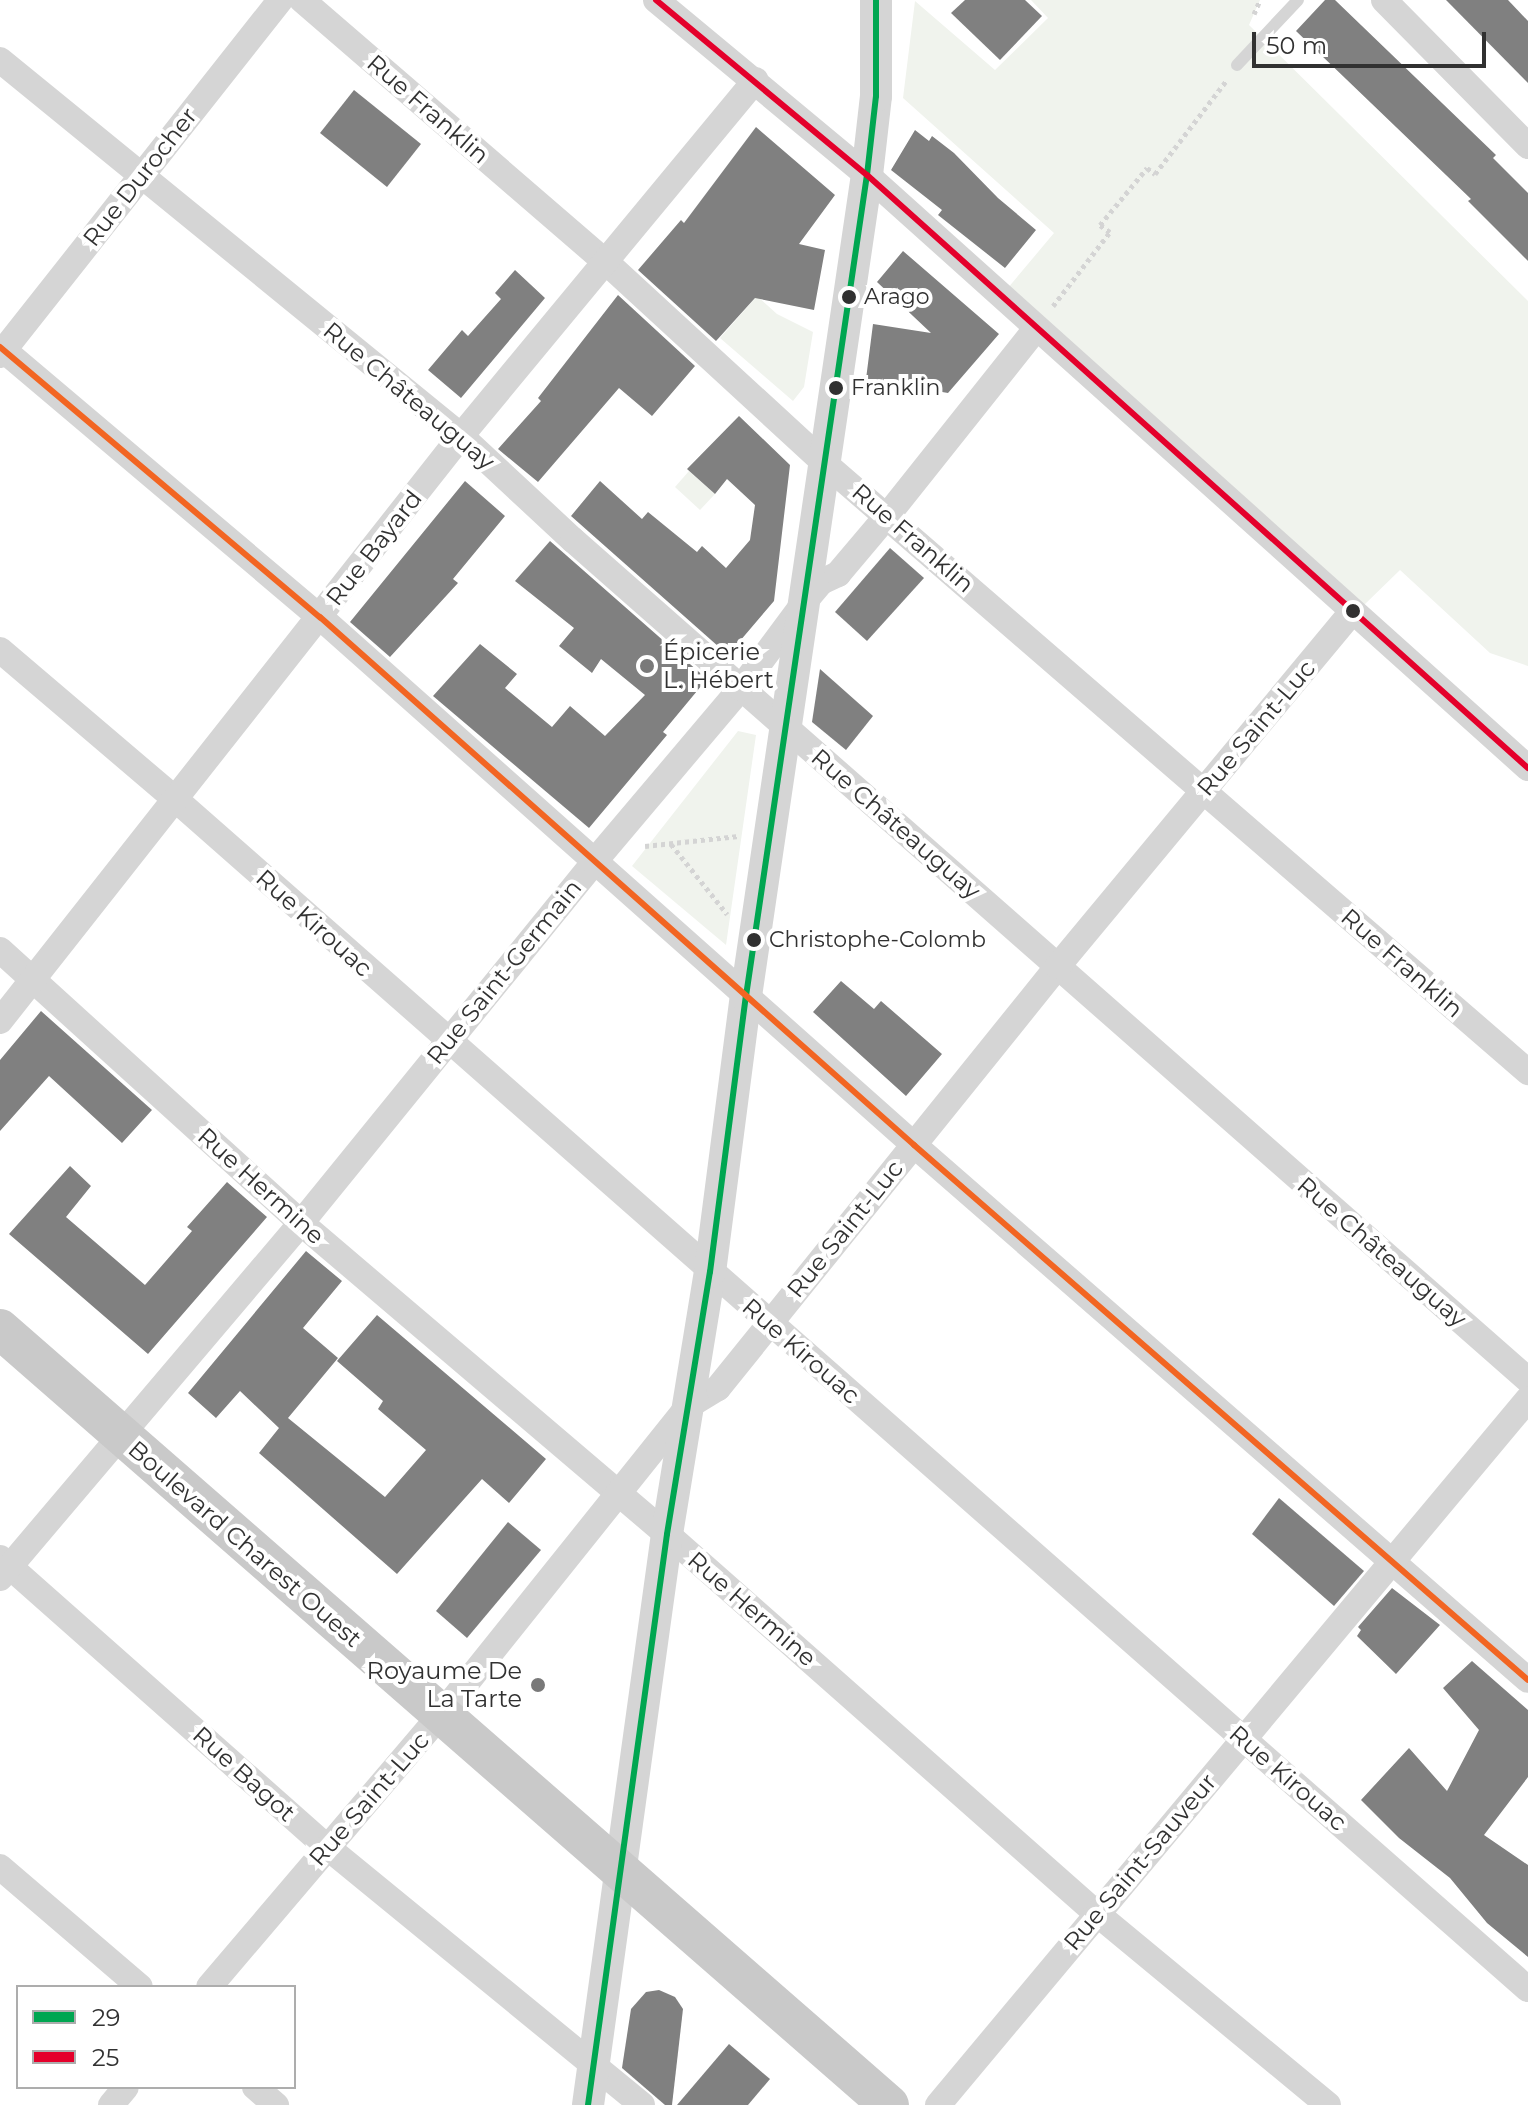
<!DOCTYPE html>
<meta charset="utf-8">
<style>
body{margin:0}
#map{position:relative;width:1528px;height:2105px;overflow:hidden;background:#fff;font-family:Montserrat,sans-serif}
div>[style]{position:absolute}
.green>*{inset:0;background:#f0f3ed}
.building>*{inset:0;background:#808080}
.path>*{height:5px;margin-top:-2.5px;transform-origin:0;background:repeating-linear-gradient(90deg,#d4d4d4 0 4px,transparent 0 8px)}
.service>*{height:12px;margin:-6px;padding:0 6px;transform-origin:6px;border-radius:6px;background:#d5d5d5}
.minor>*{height:26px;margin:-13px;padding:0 13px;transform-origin:13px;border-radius:13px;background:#d5d5d5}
.tertiary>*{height:32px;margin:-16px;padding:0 16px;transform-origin:16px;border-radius:16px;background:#d5d5d5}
.primary>*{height:40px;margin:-20px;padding:0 20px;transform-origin:20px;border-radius:20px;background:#c9c9c9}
.bus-1>*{height:6px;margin:-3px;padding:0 3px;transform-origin:3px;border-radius:3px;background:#00a651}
.bus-2>*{height:6px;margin:-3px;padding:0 3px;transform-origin:3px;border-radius:3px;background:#e4002b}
.bus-3>*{height:6px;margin:-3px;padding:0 3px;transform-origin:3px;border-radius:3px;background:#f26522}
.dots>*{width:22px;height:22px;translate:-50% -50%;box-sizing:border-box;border:4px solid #fff;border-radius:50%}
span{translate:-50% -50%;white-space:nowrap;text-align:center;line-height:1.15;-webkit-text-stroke:8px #fff;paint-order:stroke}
.bus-label{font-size:22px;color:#313131}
.left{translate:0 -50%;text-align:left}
.street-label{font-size:24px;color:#313131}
.poi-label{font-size:24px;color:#313131}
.right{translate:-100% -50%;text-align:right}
.legend{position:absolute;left:16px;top:1985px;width:280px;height:104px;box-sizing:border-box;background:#fff;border:2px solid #adadad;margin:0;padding:10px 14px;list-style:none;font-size:24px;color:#313131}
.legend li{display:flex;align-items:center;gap:16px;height:40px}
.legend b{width:40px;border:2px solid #adadad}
.scale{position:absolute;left:1252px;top:32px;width:234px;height:36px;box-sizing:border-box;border:4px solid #313131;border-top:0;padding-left:10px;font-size:24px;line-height:28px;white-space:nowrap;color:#313131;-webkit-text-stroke:6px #fff;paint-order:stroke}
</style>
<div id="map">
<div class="green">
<div style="clip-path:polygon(1031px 0,1260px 0,1249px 25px,1528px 301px,1528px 666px,1490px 653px,1400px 570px,1363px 606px,1007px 289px,1054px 233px,903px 98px,915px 1px,995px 70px,1048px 18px)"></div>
<div style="clip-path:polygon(757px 296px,777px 314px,813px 332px,804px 387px,793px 401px,720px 338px)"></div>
<div style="clip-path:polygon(689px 471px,715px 494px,700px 510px,675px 487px)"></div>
<div style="clip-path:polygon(738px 731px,756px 735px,726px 945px,632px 866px)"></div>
</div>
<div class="building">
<div style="clip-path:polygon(965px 0,1025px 0,1042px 16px,1000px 60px,951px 13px)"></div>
<div style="clip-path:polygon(1325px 0,1335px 0,1496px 155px,1493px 158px,1528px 193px,1528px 261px,1468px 201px,1471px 199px,1296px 31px)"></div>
<div style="clip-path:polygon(1446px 0,1508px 0,1528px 21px,1528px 83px)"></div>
<div style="clip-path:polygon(354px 90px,421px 144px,387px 187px,320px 133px)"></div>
<div style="clip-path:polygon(756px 127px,835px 195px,799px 244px,825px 250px,814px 310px,755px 298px,716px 341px,638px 270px,681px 220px,684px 223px)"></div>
<div style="clip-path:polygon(915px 130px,929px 141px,932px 136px,954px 153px,998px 198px,1036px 230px,1005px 268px,938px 215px,942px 210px,891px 170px)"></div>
<div style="clip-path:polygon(903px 251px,999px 334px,948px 393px,866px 379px,873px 324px,931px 333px,877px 282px)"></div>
<div style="clip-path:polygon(515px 270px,545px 298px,461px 398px,428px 370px,462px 330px,468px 336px,501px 299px,495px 293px)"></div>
<div style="clip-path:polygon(618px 295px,695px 366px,652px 416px,619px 388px,538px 482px,498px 449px,541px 401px,538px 398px)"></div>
<div style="clip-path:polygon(739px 416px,790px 465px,774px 601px,728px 655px,571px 516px,600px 481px,642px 519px,648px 512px,697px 552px,702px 546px,726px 568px,750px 540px,755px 505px,727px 479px,715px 494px,687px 469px)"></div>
<div style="clip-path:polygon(465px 481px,505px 516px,453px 579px,458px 583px,390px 657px,350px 622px)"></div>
<div style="clip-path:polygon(550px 541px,707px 679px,663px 732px,667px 735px,589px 828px,433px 696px,480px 644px,517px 674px,505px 688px,552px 727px,570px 706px,605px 736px,645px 695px,601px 659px,592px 673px,559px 646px,574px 628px,515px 581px)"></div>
<div style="clip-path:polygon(890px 548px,924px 578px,867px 641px,835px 612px)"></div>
<div style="clip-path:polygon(820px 669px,873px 716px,846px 750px,812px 722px)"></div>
<div style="clip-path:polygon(841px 981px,874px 1009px,881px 1001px,942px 1054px,906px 1096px,813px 1012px)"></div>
<div style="clip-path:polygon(41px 1011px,152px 1110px,122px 1143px,49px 1076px,0 1131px,0 1060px)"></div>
<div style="clip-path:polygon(70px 1166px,91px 1186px,66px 1217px,145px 1285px,192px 1231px,187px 1227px,227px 1182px,267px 1217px,148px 1354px,9px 1234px)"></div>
<div style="clip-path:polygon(306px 1251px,342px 1281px,303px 1328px,338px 1358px,288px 1418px,385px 1497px,426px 1450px,378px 1409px,383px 1401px,337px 1361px,377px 1315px,546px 1459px,509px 1503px,482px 1479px,397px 1574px,259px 1453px,279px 1428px,240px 1391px,216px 1418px,188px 1393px)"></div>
<div style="clip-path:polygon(1279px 1498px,1364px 1571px,1334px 1606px,1252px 1534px)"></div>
<div style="clip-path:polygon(508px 1522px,541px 1550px,467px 1638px,436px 1611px)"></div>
<div style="clip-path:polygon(1392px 1588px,1440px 1625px,1396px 1674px,1357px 1636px,1361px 1630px,1358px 1627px)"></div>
<div style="clip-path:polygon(1472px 1661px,1528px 1710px,1528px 1777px,1484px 1835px,1528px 1865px,1528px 1957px,1487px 1923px,1450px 1878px,1399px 1838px,1361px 1800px,1409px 1748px,1447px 1791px,1479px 1730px,1443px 1688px)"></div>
<div style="clip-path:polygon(659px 1990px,675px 1997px,683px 2009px,672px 2105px,665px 2105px,622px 2068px,631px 2009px,646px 1992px)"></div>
<div style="clip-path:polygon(729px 2044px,770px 2079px,748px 2105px,677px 2105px)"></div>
</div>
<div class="path">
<div style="left:1254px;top:14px;width:15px;rotate:-67deg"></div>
<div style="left:1053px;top:306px;width:93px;rotate:-52.4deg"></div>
<div style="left:1110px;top:232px;width:12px;rotate:-145deg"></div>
<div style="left:1100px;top:225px;width:74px;rotate:-50.5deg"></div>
<div style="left:1147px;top:168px;width:10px;rotate:37deg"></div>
<div style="left:1155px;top:174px;width:117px;rotate:-52.6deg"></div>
<div style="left:671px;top:844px;width:90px;rotate:51.3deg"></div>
<div style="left:645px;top:846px;width:94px;rotate:-6.1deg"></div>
</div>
<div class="service">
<div style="left:1237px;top:65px;width:89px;rotate:-46.8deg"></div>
</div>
<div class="minor">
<div style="left:302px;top:0;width:403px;rotate:40.8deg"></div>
<div style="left:607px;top:263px;width:292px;rotate:42.6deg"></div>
<div style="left:822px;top:461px;width:934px;rotate:40.87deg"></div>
<div style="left:656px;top:0;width:274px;rotate:39.7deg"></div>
<div style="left:867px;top:175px;width:888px;rotate:41.9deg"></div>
<div style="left:1384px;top:0;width:205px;rotate:45.4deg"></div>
<div style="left:0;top:60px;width:595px;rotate:39.2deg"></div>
<div style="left:461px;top:436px;width:153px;rotate:42.9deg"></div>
<div style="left:573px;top:540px;width:1272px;rotate:41.33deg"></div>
<div style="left:0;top:347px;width:419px;rotate:40.2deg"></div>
<div style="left:320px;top:617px;width:795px;rotate:41.63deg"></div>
<div style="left:914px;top:1145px;width:814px;rotate:41.07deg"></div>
<div style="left:0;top:355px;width:452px;rotate:-51.7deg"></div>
<div style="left:0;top:650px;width:228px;rotate:40.4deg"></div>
<div style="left:174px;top:798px;width:1803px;rotate:41.34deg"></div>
<div style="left:0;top:950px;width:406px;rotate:42.2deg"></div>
<div style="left:301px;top:1223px;width:480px;rotate:40.4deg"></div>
<div style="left:667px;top:1534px;width:572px;rotate:41.46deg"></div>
<div style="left:1096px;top:1913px;width:301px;rotate:39.6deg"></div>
<div style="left:0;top:1021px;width:745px;rotate:-51.76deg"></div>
<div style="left:461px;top:436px;width:462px;rotate:-50.4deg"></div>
<div style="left:0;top:1558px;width:436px;rotate:41.5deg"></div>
<div style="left:327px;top:1847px;width:407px;rotate:39.3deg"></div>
<div style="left:0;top:1578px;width:465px;rotate:-49.7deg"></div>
<div style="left:301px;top:1223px;width:465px;rotate:-50.9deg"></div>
<div style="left:594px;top:862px;width:228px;rotate:-49.8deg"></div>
<div style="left:741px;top:688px;width:109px;rotate:-53.5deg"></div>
<div style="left:806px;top:600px;width:23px;rotate:-50deg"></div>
<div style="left:821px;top:582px;width:19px;rotate:-25deg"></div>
<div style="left:838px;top:574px;width:76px;rotate:-49.8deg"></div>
<div style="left:887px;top:516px;width:239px;rotate:-51.5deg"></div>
<div style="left:0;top:1867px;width:184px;rotate:40.6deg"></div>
<div style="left:209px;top:1987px;width:356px;rotate:-49.6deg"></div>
<div style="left:440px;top:1716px;width:397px;rotate:-51.3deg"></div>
<div style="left:688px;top:1406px;width:35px;rotate:-31deg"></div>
<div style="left:718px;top:1388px;width:542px;rotate:-51.14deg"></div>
<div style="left:1058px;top:966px;width:460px;rotate:-50.3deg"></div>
<div style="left:255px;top:2087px;width:28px;rotate:41deg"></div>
<div style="left:111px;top:2105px;width:23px;rotate:-50deg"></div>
<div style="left:938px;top:2105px;width:920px;rotate:-50.11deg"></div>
</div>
<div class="tertiary">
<div style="left:588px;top:2105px;width:576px;rotate:-82.12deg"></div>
<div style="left:667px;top:1534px;width:266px;rotate:-80.7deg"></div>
<div style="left:710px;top:1272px;width:278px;rotate:-82.6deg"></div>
<div style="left:746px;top:996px;width:830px;rotate:-81.62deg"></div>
<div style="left:867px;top:175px;width:80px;rotate:-83.5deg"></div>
<div style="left:876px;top:96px;width:96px;rotate:-90deg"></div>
</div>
<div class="primary">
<div style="left:0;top:1329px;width:1180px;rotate:41.12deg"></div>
</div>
<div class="bus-1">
<div style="left:588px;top:2105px;width:576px;rotate:-82.12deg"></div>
<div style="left:667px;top:1534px;width:266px;rotate:-80.7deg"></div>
<div style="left:710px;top:1272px;width:278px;rotate:-82.6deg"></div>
<div style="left:746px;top:996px;width:830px;rotate:-81.62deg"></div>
<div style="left:867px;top:175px;width:80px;rotate:-83.5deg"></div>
<div style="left:876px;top:96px;width:96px;rotate:-90deg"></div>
</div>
<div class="bus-2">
<div style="left:656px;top:0;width:274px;rotate:39.7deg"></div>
<div style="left:867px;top:175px;width:888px;rotate:41.9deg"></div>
</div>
<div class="bus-3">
<div style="left:0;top:347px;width:419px;rotate:40.2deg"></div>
<div style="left:320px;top:617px;width:795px;rotate:41.63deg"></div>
<div style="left:914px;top:1145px;width:814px;rotate:41.07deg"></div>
</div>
<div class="dots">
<div style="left:849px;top:297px;background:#313131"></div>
<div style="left:836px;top:388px;background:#313131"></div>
<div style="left:1353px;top:611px;background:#313131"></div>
<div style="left:647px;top:666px;background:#797979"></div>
<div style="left:754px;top:940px;background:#313131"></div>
<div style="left:538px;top:1685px;background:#797979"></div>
</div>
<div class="bus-label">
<span class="left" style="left:864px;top:297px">Arago</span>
<span class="left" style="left:851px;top:388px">Franklin</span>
<span class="left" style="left:769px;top:940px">Christophe-Colomb</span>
</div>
<div class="street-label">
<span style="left:428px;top:109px;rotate:41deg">Rue Franklin</span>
<span style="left:140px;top:177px;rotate:-52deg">Rue Durocher</span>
<span style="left:409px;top:396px;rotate:40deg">Rue Châteauguay</span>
<span style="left:913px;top:538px;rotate:41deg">Rue Franklin</span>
<span style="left:374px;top:548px;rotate:-52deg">Rue Bayard</span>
<span style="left:1256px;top:728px;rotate:-50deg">Rue Saint-Luc</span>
<span style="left:896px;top:824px;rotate:41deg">Rue Châteauguay</span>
<span style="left:314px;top:923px;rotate:42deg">Rue Kirouac</span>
<span style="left:1402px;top:963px;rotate:41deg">Rue Franklin</span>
<span style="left:504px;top:972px;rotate:-51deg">Rue Saint-Germain</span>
<span style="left:261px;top:1186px;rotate:42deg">Rue Hermine</span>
<span style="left:845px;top:1229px;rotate:-51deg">Rue Saint-Luc</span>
<span style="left:1382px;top:1252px;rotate:41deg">Rue Châteauguay</span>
<span style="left:801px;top:1351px;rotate:41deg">Rue Kirouac</span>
<span style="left:245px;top:1544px;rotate:41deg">Boulevard Charest Ouest</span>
<span style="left:752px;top:1609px;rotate:41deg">Rue Hermine</span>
<span style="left:244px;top:1774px;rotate:42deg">Rue Bagot</span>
<span style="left:1288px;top:1778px;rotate:41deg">Rue Kirouac</span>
<span style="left:369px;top:1799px;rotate:-49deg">Rue Saint-Luc</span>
<span style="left:1140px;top:1862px;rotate:-50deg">Rue Saint-Sauveur</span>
</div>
<div class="poi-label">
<span class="left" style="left:663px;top:666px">Épicerie<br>L. Hébert</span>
<span class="right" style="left:522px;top:1685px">Royaume De<br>La Tarte</span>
</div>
<ul class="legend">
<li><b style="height:10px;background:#00a651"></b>29</li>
<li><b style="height:10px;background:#e4002b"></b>25</li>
</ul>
<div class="scale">50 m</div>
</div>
